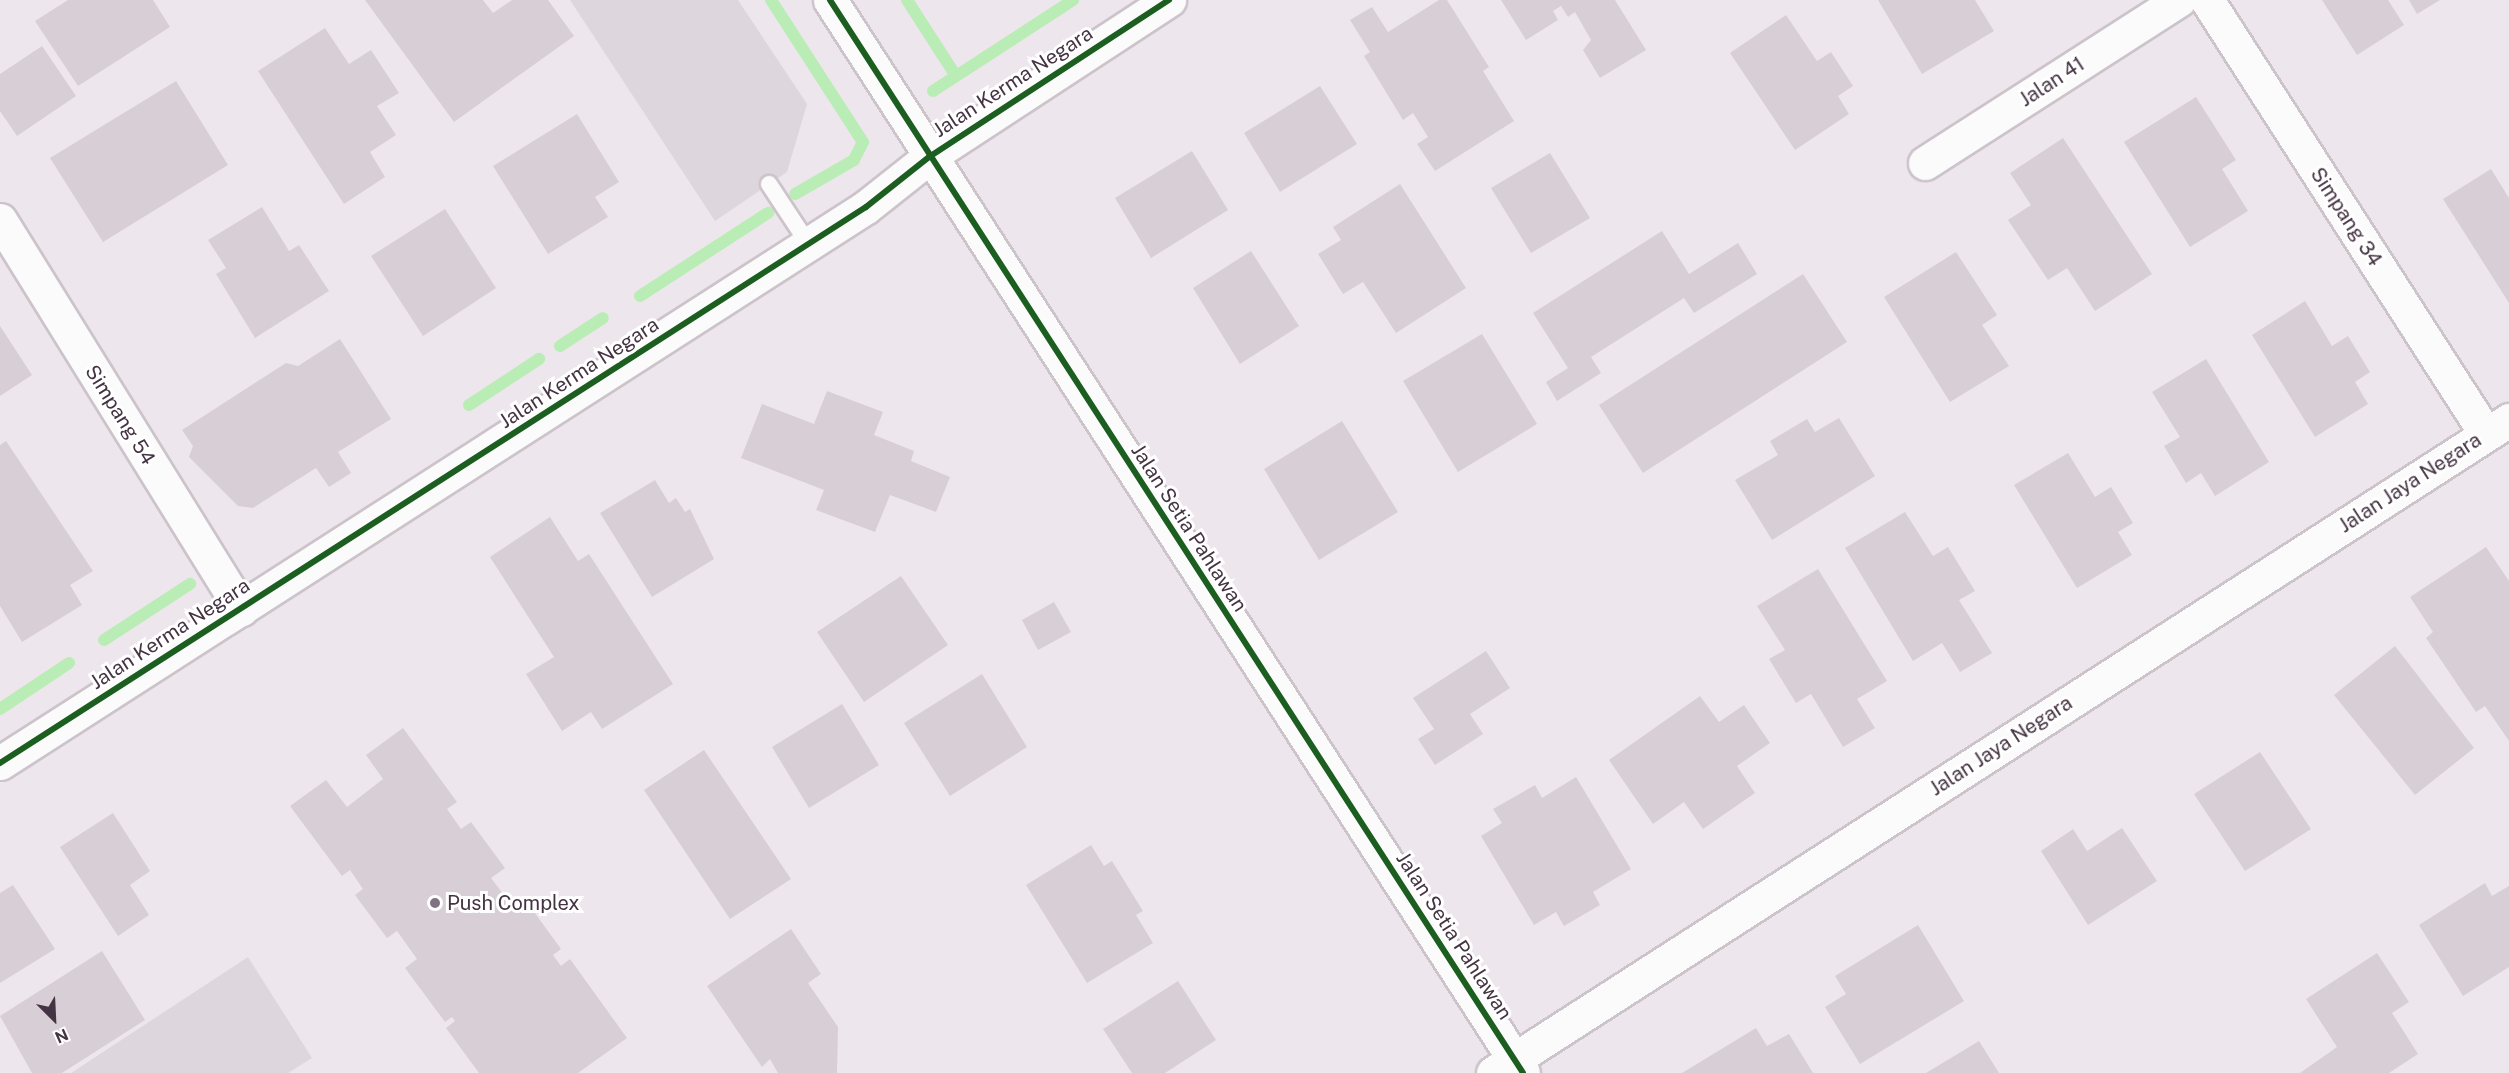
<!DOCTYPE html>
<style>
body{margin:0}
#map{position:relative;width:2509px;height:1073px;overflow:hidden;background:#eee6ed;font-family:"Public Sans",sans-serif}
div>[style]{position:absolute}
.parking>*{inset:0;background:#ddd6dc}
.stream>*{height:12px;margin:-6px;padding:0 6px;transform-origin:6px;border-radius:6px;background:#baedb6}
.building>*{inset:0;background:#d8cfd6}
.roads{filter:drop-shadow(2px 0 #ccc3cb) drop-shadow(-2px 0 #ccc3cb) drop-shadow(0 2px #ccc3cb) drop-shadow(0 -2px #ccc3cb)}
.lane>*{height:16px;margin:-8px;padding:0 8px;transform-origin:8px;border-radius:8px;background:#fcfbfc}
.street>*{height:33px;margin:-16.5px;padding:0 16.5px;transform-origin:16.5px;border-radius:16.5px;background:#fcfbfc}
.cycleway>*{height:6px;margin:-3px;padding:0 3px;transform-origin:3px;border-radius:3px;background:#1b5e20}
.dots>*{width:16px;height:16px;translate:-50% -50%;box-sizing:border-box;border:3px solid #fff;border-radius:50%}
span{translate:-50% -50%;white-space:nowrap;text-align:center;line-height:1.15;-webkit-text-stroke:6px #fff;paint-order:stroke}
.street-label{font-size:20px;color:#443342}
.poi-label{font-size:20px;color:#443342}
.left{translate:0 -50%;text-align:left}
.north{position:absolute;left:24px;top:989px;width:60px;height:60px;-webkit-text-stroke:4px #fff;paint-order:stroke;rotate:156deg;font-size:16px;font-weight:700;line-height:24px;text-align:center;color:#443342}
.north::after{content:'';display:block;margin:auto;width:21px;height:27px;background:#443342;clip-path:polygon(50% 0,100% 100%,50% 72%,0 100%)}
</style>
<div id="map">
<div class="parking">
<div style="clip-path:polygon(570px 0,738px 0,807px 104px,787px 172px,715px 221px)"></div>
<div style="clip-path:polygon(248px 957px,312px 1058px,288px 1073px,71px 1073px)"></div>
</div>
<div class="stream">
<div style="left:771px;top:0;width:169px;rotate:57.1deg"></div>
<div style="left:863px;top:142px;width:20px;rotate:117deg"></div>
<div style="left:854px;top:160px;width:68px;rotate:150deg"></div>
<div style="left:907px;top:0;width:90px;rotate:57.2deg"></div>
<div style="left:933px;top:91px;width:167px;rotate:-33deg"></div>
<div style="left:640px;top:296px;width:153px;rotate:-33deg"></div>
<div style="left:560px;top:346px;width:51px;rotate:-33.1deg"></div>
<div style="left:469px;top:405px;width:84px;rotate:-33.3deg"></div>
<div style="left:104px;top:640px;width:103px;rotate:-33.1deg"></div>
<div style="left:0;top:709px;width:83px;rotate:-33.7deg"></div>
</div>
<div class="building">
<div style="clip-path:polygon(68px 0,153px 0,170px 27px,78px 86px,35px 21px)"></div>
<div style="clip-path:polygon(365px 0,483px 0,493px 13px,512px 0,548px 0,574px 36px,454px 122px)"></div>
<div style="clip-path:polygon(1439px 0,1447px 0,1489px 67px,1483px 71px,1514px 121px,1435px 171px,1417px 144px,1428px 137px,1413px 113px,1403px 120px,1364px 56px,1370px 52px,1350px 20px,1372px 7px,1388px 32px)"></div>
<div style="clip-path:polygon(1501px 0,1615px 0,1646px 50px,1600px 78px,1583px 50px,1591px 40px,1575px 12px,1568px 17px,1561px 6px,1553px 11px,1558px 20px,1526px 40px)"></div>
<div style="clip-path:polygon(1878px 0,1975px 0,1994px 31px,1922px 74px)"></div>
<div style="clip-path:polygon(2322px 0,2388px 0,2404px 25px,2357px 55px)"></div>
<div style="clip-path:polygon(2409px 0,2440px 0,2417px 14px)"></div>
<div style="clip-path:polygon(1786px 15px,1817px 61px,1831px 52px,1853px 86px,1838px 96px,1849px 114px,1795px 150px,1730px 53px)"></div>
<div style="clip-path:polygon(325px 28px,349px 64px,371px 50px,399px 93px,377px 106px,396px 135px,370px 152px,385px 177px,344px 204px,258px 71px)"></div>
<div style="clip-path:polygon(42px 46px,76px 96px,17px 136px,0 111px,0 74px)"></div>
<div style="clip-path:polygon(176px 81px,228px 165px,103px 242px,50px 158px)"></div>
<div style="clip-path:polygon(1320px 86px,1357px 144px,1280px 192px,1244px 133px)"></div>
<div style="clip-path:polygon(2196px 97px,2236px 160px,2222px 169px,2248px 211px,2190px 247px,2124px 142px)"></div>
<div style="clip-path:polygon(577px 114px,619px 182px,595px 197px,608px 217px,548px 254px,493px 166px)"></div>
<div style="clip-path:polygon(2063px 138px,2152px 274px,2095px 311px,2067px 268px,2048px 280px,2008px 220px,2031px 205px,2010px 173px)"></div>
<div style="clip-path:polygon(1192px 151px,1228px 210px,1151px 258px,1115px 198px)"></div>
<div style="clip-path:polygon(1550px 153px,1590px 218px,1531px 253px,1491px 188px)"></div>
<div style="clip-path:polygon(2491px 169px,2509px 198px,2509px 303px,2443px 199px)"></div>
<div style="clip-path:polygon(1400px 184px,1466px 288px,1396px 333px,1363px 282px,1343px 294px,1318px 254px,1341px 240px,1333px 227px)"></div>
<div style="clip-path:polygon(262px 207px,289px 251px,299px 245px,329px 291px,255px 338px,216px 274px,226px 268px,208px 240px)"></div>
<div style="clip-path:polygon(445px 209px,496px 288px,423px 336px,371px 256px)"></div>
<div style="clip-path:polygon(1662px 231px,1689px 274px,1738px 243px,1757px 274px,1694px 313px,1684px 298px,1591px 357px,1601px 373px,1557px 401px,1546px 382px,1568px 368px,1533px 313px)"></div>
<div style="clip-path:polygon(1251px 251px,1299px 326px,1240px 364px,1193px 288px)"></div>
<div style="clip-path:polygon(1956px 252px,1997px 315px,1982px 325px,2009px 366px,1950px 402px,1884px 297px)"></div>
<div style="clip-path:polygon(1803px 274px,1847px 342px,1643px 473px,1599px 405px)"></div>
<div style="clip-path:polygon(2305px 301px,2332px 346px,2348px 336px,2370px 372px,2355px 382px,2368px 404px,2315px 437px,2252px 335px)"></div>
<div style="clip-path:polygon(0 326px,32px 375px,0 396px)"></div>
<div style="clip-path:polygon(1482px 334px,1537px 424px,1458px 472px,1403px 381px)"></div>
<div style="clip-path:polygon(340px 339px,391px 419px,338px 452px,351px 473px,329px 487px,316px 468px,253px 508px,238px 506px,189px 457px,193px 446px,182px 430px,286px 363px,298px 366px)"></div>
<div style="clip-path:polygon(2206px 359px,2269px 462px,2215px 496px,2201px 473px,2186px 483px,2164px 446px,2180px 437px,2152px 392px)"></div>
<div style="clip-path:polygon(827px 391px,883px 412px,874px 435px,914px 451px,911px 461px,950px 477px,936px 512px,890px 495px,875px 532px,816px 510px,824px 490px,741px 458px,762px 404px,814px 424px)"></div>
<div style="clip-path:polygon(1839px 418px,1875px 476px,1772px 540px,1735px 480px,1778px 455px,1770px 441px,1807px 419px,1815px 432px)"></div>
<div style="clip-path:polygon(1342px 421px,1398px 512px,1319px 560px,1264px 469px)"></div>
<div style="clip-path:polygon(6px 441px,93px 571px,70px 585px,82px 605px,22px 642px,0 606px,0 445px)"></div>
<div style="clip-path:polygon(2068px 453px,2095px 497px,2111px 487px,2133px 523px,2118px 532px,2132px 555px,2077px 588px,2014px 485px)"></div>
<div style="clip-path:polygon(655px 480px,669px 503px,676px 498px,685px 512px,690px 509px,714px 559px,652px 597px,600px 513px)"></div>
<div style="clip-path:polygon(1905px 512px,1933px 556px,1948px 547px,1975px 591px,1959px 600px,1992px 653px,1960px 672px,1942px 643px,1913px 661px,1845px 548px)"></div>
<div style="clip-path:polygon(550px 517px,578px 561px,589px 554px,673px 684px,602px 729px,591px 712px,562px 731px,526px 674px,554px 657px,490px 557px)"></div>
<div style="clip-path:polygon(2486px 547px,2509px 581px,2509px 741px,2485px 706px,2476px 712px,2426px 638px,2433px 632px,2410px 597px)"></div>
<div style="clip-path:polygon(1818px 569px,1887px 681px,1857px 699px,1875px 728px,1843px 747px,1811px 694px,1796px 703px,1769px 659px,1785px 650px,1757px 606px)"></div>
<div style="clip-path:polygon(901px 576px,948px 645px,864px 702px,817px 632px)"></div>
<div style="clip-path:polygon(1054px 602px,1071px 632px,1038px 650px,1022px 620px)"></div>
<div style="clip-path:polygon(2395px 646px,2474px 748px,2415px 795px,2334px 695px)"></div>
<div style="clip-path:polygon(1486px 651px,1510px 688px,1470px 714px,1483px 734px,1435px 765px,1418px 739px,1434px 729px,1413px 698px)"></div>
<div style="clip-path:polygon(982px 674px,1027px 747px,950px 796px,904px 723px)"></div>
<div style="clip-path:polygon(1700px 696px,1719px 722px,1744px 705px,1770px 743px,1737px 766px,1755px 793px,1703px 829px,1684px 802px,1653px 824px,1609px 760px)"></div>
<div style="clip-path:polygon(842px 704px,879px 765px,809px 808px,772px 747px)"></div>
<div style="clip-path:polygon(403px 728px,457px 802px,447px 809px,461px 829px,471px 822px,505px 868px,491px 878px,513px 907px,524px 898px,561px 949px,553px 955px,561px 966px,570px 959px,627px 1038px,578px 1073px,479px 1073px,446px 1028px,455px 1021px,452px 1017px,445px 1022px,405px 968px,417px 959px,397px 931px,387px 938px,355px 895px,363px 889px,350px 870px,342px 876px,290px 806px,326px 780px,347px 807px,383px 779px,366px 755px)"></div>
<div style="clip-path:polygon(704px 750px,791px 879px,730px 919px,644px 790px)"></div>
<div style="clip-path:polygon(2260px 752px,2311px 829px,2245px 871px,2194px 794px)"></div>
<div style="clip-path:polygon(1576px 777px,1631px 869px,1593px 892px,1600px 905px,1564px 926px,1556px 912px,1534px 925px,1481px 836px,1502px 823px,1493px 809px,1535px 785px,1542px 798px)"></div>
<div style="clip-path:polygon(113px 813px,150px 871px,130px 885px,149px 915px,118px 936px,60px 847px)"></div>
<div style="clip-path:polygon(2122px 828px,2157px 881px,2088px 925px,2041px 851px,2073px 829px,2087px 851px)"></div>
<div style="clip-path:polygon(1091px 845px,1104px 866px,1112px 861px,1143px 911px,1136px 915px,1153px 943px,1087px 983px,1026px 885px)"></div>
<div style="clip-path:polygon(2485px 883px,2492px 896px,2509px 886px,2509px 967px,2463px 996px,2419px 925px)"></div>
<div style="clip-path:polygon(13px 885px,55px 949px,0 983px,0 893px)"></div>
<div style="clip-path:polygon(1918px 925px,1964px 1001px,1860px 1064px,1825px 1007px,1846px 994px,1835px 976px)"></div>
<div style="clip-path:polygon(791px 929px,821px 974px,808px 983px,838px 1027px,837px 1073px,778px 1073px,770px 1059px,762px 1067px,707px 986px)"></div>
<div style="clip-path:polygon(102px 951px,145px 1020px,62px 1073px,32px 1073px,0 1016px)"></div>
<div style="clip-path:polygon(2377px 953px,2409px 1002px,2392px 1013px,2418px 1054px,2389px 1073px,2300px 1073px,2337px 1047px,2306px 999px)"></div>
<div style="clip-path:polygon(1178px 981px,1216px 1040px,1165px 1073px,1132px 1073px,1103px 1029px)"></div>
<div style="clip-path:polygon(1756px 1028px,1767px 1046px,1789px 1034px,1813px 1073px,1682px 1073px)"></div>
<div style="clip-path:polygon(1979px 1041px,1999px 1073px,1926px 1073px)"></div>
</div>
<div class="roads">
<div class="lane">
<div style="left:769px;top:184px;width:73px;rotate:56.7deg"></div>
</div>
<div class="street">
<div style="left:830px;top:0;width:1277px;rotate:57.14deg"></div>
<div style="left:2207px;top:0;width:516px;rotate:57.26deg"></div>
<div style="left:1925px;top:163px;width:302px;rotate:-32.7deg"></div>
<div style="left:0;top:220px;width:458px;rotate:58.2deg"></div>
<div style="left:0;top:763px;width:1029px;rotate:-32.7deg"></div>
<div style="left:866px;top:207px;width:80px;rotate:-38.4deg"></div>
<div style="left:929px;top:157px;width:287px;rotate:-33.2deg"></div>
<div style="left:1493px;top:1073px;width:1208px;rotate:-32.73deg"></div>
</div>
</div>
<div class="cycleway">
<div style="left:830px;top:0;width:1277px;rotate:57.14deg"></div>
<div style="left:0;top:763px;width:1029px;rotate:-32.7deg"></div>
<div style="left:866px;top:207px;width:80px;rotate:-38.4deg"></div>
<div style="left:929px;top:157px;width:287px;rotate:-33.2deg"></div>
</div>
<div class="dots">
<div style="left:435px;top:903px;background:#80727e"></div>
</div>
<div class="street-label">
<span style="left:1013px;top:82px;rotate:-33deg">Jalan Kerma Negara</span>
<span style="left:2052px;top:82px;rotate:-33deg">Jalan 41</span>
<span style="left:2346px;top:217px;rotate:57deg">Simpang 34</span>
<span style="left:579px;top:373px;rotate:-33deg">Jalan Kerma Negara</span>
<span style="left:120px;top:415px;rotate:58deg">Simpang 54</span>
<span style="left:2410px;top:483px;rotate:-33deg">Jalan Jaya Negara</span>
<span style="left:1189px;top:528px;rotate:57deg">Jalan Setia Pahlawan</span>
<span style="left:170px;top:634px;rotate:-33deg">Jalan Kerma Negara</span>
<span style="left:2001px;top:746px;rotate:-33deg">Jalan Jaya Negara</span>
<span style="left:1454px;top:936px;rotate:57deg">Jalan Setia Pahlawan</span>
</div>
<div class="poi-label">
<span class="left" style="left:447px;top:903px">Push Complex</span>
</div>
<div class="north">N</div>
</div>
